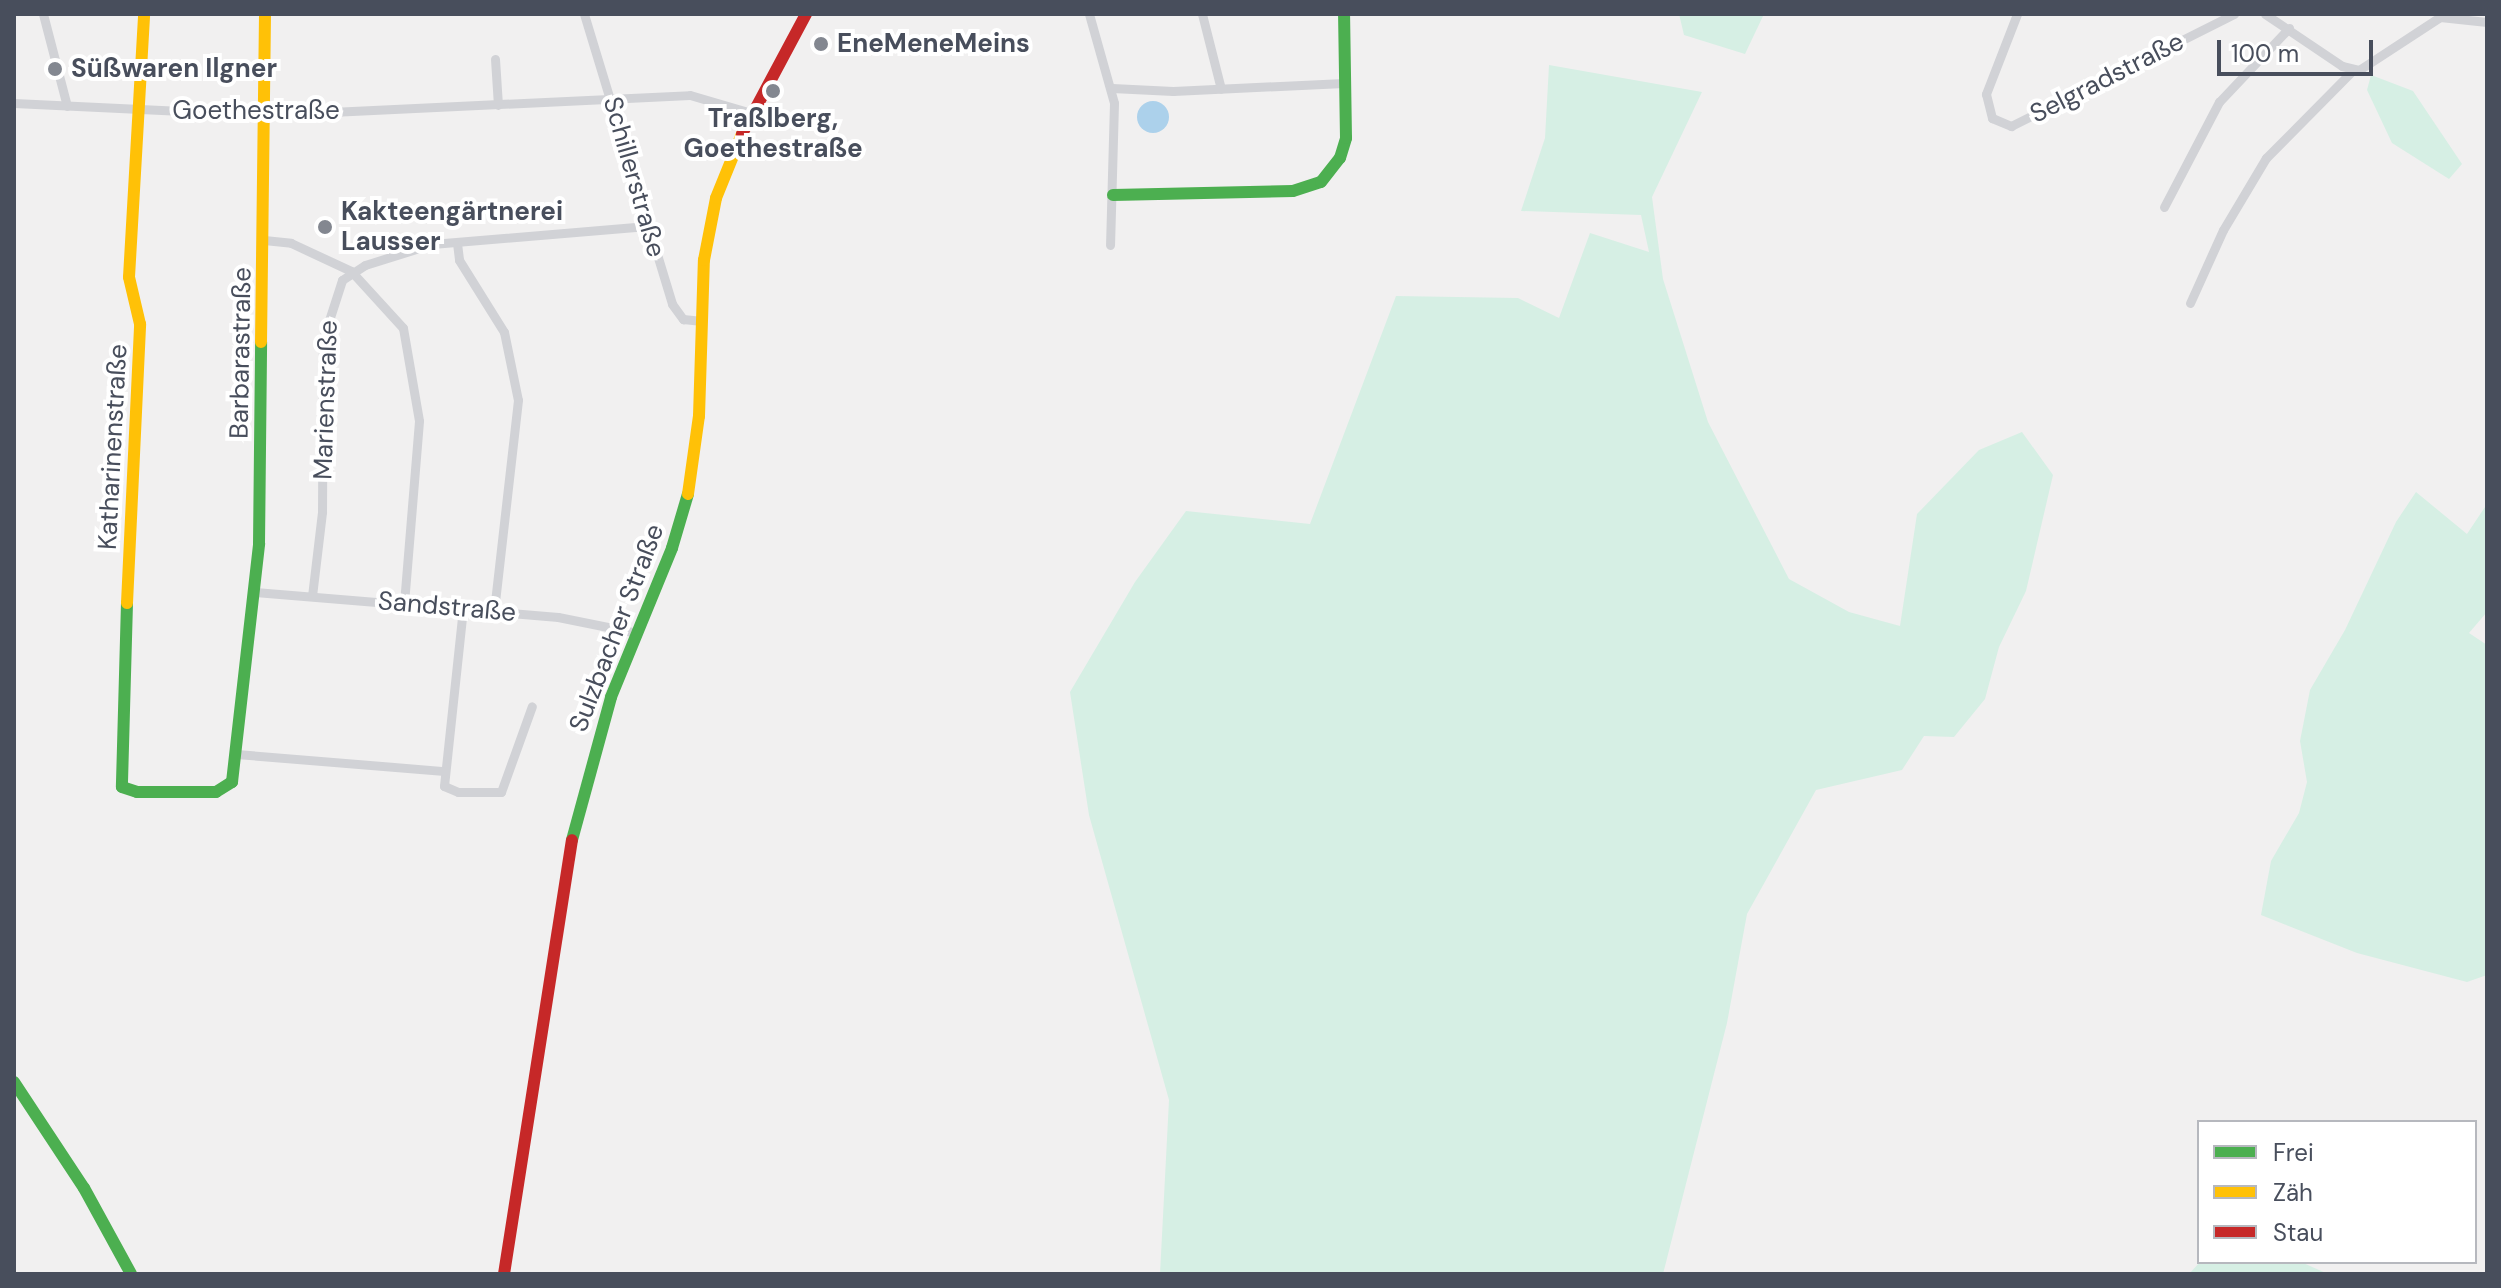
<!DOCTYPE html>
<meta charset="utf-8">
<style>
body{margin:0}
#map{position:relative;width:2501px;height:1288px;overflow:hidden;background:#f1f0f0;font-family:"DM Sans",sans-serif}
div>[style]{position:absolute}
.green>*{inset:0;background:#d6efe4}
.water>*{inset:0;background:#acd1eb}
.round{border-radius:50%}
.street>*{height:9px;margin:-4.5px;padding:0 4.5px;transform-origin:4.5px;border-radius:4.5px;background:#d1d2d6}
.fast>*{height:12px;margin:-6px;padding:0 6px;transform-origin:6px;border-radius:6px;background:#4caf50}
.slow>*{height:12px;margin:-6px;padding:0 6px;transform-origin:6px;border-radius:6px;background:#ffc107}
.jam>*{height:12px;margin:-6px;padding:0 6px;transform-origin:6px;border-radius:6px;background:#c62828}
.dots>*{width:22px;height:22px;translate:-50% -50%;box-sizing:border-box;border:4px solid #fff;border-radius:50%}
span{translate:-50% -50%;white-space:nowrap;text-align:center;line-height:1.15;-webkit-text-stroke:8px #fff;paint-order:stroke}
.poi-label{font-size:26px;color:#484e5c;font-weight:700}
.left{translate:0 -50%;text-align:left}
.street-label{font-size:26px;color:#484e5c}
.frame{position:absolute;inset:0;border:16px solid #484e5c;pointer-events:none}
.legend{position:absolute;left:2197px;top:1120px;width:280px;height:144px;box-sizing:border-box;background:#fff;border:2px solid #b6b8be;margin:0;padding:10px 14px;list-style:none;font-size:24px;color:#484e5c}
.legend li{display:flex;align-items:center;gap:16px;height:40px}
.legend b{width:40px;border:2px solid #b6b8be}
.scale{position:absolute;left:2217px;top:40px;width:156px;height:36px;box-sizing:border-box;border:4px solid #484e5c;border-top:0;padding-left:10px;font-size:24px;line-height:28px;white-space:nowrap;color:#484e5c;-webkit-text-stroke:6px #fff;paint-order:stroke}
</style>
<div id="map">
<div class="green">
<div style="clip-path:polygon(1679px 14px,1764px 14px,1745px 54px,1684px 35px)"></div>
<div style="clip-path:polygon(1549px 65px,1702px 92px,1652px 197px,1663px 279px,1708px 422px,1789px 579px,1849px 612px,1900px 626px,1917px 514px,1979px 450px,2022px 432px,2053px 475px,2026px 591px,1999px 647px,1985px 699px,1954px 737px,1924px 736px,1902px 770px,1816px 790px,1747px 914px,1727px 1023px,1663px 1274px,1160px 1274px,1169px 1100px,1089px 815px,1070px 692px,1135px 582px,1186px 511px,1310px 524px,1396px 296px,1518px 298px,1559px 318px,1590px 233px,1649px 252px,1641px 215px,1521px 211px,1545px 138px)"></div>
<div style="clip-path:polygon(2371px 75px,2413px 91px,2462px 164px,2449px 179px,2392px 143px,2367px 90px)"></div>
<div style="clip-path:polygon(2416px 492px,2467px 534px,2487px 504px,2487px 612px,2469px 633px,2487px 645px,2487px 975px,2467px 982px,2357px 953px,2261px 915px,2271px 861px,2299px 813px,2307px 782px,2300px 741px,2310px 690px,2345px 630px,2396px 522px)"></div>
<div style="clip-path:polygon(2200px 1262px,2301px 1262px,2328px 1274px,2189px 1274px)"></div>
</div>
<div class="water">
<div class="round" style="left:1137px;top:101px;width:32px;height:32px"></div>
</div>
<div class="street">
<div style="left:43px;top:14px;width:95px;rotate:75.4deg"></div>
<div style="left:584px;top:14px;width:303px;rotate:73.1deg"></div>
<div style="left:672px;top:304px;width:19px;rotate:54deg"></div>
<div style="left:683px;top:319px;width:19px;rotate:6deg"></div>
<div style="left:1089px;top:14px;width:92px;rotate:74.3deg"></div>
<div style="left:1114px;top:103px;width:142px;rotate:91.6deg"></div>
<div style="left:1202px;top:14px;width:77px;rotate:75.8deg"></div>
<div style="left:2017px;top:14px;width:86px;rotate:111.2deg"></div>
<div style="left:1986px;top:94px;width:25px;rotate:76deg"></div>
<div style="left:1992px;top:118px;width:21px;rotate:23deg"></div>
<div style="left:2011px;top:126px;width:250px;rotate:-26.7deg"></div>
<div style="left:2265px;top:14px;width:93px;rotate:34deg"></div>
<div style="left:2342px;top:66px;width:17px;rotate:13deg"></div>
<div style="left:2359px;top:70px;width:97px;rotate:-33.2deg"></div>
<div style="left:2440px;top:17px;width:47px;rotate:6.1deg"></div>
<div style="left:495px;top:59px;width:46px;rotate:86.3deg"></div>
<div style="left:1112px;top:88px;width:61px;rotate:2.8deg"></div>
<div style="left:1173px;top:91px;width:171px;rotate:-2.7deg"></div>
<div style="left:14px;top:103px;width:254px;rotate:2.7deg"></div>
<div style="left:268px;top:115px;width:422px;rotate:-2.7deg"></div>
<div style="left:690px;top:95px;width:64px;rotate:16.4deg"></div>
<div style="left:2164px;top:207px;width:119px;rotate:-62.4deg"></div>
<div style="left:2219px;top:102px;width:102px;rotate:-46.6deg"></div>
<div style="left:264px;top:240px;width:27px;rotate:6deg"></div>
<div style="left:291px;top:243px;width:66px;rotate:25deg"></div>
<div style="left:351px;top:271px;width:77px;rotate:47.6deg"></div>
<div style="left:403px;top:328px;width:94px;rotate:80.2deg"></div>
<div style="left:419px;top:421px;width:183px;rotate:94.7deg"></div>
<div style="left:457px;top:243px;width:17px;rotate:83deg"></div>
<div style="left:459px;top:260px;width:85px;rotate:58deg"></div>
<div style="left:504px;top:332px;width:69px;rotate:78.4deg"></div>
<div style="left:518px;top:400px;width:211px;rotate:96.5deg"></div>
<div style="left:2190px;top:303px;width:80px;rotate:-65.7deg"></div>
<div style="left:2223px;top:230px;width:84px;rotate:-59.2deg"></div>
<div style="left:2266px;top:158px;width:124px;rotate:-45.3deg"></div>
<div style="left:255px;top:592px;width:304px;rotate:4.7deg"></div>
<div style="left:558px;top:617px;width:81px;rotate:11.4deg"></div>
<div style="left:312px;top:596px;width:85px;rotate:-83.2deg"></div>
<div style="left:322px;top:512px;width:173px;rotate:-89.7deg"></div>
<div style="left:323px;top:339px;width:62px;rotate:-72.1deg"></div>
<div style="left:342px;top:280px;width:27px;rotate:-33deg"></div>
<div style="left:365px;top:265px;width:70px;rotate:-17.4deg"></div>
<div style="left:432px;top:244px;width:216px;rotate:-4.8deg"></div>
<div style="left:463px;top:608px;width:179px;rotate:96.1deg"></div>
<div style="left:444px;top:786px;width:15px;rotate:23deg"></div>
<div style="left:458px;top:792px;width:43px"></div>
<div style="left:501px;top:792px;width:91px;rotate:-70.2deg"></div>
<div style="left:236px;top:754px;width:209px;rotate:4.7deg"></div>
</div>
<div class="fast">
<div style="left:1113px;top:195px;width:180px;rotate:-1.3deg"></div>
<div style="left:1293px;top:191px;width:29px;rotate:-18deg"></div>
<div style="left:1321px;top:182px;width:31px;rotate:-52deg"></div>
<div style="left:1340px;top:158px;width:21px;rotate:-73deg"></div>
<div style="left:1346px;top:138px;width:124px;rotate:-90.9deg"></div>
<div style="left:127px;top:603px;width:184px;rotate:91.6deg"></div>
<div style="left:122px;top:787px;width:16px;rotate:18deg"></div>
<div style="left:137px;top:792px;width:79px"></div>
<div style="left:216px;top:792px;width:19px;rotate:-32deg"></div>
<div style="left:232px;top:782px;width:240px;rotate:-83.5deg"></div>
<div style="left:259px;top:544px;width:202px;rotate:-89.4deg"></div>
<div style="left:572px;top:840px;width:148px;rotate:-74.7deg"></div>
<div style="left:611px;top:697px;width:161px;rotate:-67.7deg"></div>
<div style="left:672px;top:548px;width:56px;rotate:-73.5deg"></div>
<div style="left:14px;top:1082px;width:127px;rotate:56.6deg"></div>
<div style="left:84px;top:1188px;width:98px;rotate:61.3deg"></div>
</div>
<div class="slow">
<div style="left:261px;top:342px;width:328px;rotate:-89.3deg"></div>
<div style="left:688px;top:494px;width:79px;rotate:-82deg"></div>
<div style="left:699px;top:416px;width:156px;rotate:-88.2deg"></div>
<div style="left:704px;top:260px;width:63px;rotate:-79deg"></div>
<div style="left:716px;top:198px;width:69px;rotate:-67.9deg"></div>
<div style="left:127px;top:603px;width:279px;rotate:-87.3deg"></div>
<div style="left:140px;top:324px;width:48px;rotate:-103.2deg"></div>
<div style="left:129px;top:277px;width:263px;rotate:-86.7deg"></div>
</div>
<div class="jam">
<div style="left:742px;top:134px;width:136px;rotate:-61.9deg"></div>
<div style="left:504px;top:1274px;width:439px;rotate:-81.1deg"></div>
</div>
<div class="dots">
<div style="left:821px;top:44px;background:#838790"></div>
<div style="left:55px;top:69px;background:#838790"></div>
<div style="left:773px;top:91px;background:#838790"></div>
<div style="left:325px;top:227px;background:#838790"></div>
</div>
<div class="poi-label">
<span class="left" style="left:837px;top:44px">EneMeneMeins</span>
<span class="left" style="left:71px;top:69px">Süßwaren Ilgner</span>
<span style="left:773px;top:134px">Traßlberg,<br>Goethestraße</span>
<span class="left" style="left:341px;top:227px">Kakteengärtnerei<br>Lausser</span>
</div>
<div class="street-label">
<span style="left:2107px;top:78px;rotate:-27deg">Selgradstraße</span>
<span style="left:256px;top:111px">Goethestraße</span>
<span style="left:634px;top:177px;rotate:74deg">Schillerstraße</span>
<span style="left:241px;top:353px;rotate:-89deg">Barbarastraße</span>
<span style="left:326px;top:400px;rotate:-88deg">Marienstraße</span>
<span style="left:113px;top:447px;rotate:-87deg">Katharinenstraße</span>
<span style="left:447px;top:607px;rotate:5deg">Sandstraße</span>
<span style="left:617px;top:628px;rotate:-69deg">Sulzbacher Straße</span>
</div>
<div class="frame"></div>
<ul class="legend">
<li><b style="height:10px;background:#4caf50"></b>Frei</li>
<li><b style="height:10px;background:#ffc107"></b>Zäh</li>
<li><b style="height:10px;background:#c62828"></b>Stau</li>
</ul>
<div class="scale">100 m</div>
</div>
